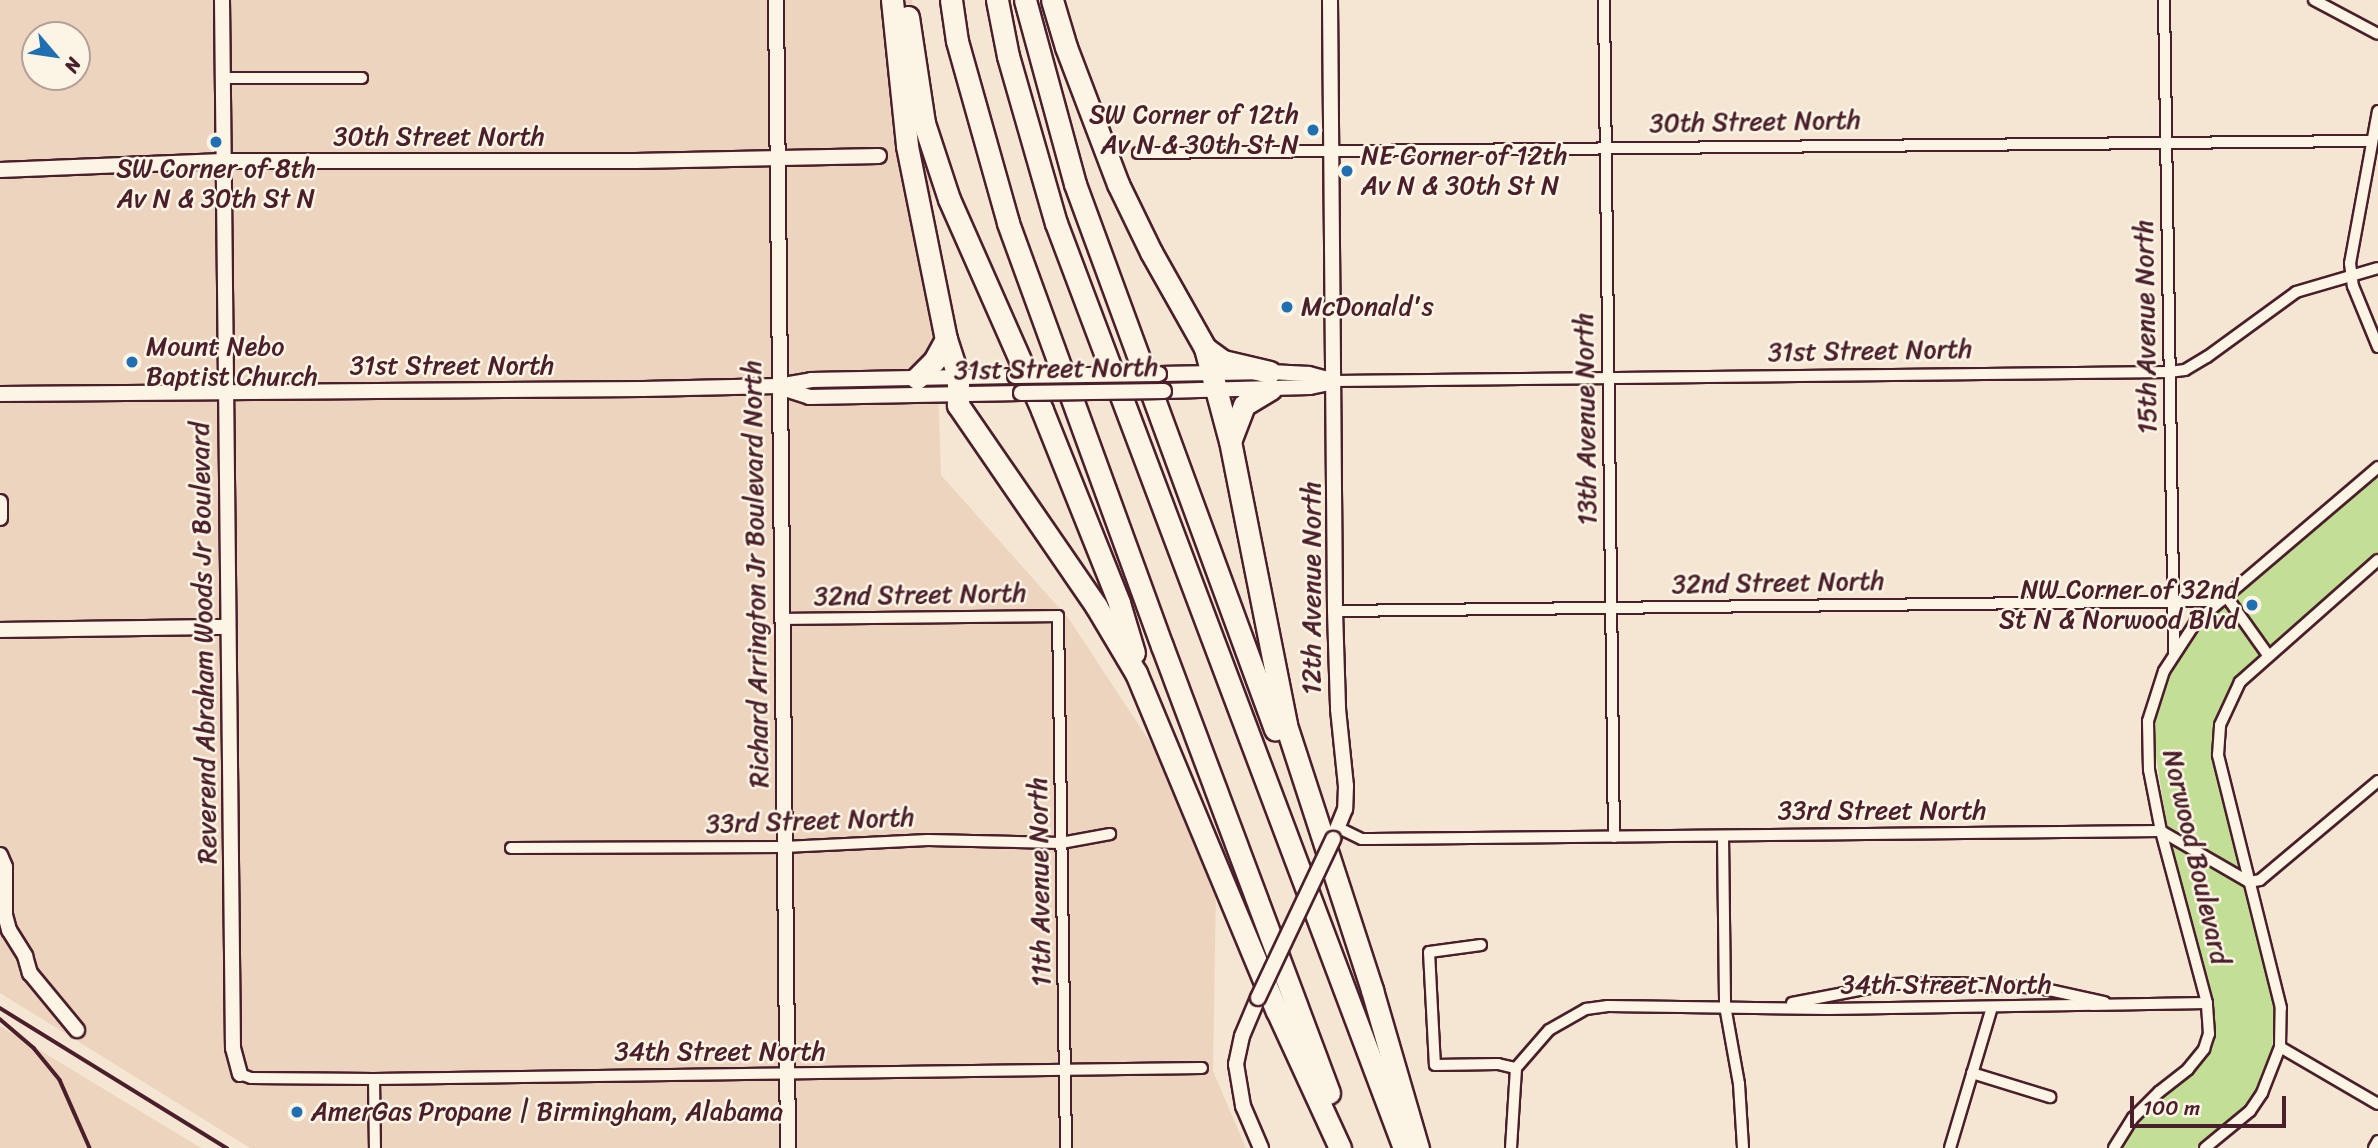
<!DOCTYPE html>
<style>
body{margin:0}
#map{position:relative;width:2378px;height:1148px;overflow:hidden;background:#f5e6d3;font-family:Sriracha,sans-serif}
div>[style]{position:absolute}
.built>*{inset:0;background:#edd4be}
.green>*{inset:0;background:#c3de95}
.roads{filter:drop-shadow(2px 0 #4a1f2b) drop-shadow(-2px 0 #4a1f2b) drop-shadow(0 2px #4a1f2b) drop-shadow(0 -2px #4a1f2b)}
.minor>*{height:10px;margin:-5px;padding:0 5px;transform-origin:5px;border-radius:5px;background:#fcf5e5}
.tertiary>*{height:14px;margin:-7px;padding:0 7px;transform-origin:7px;border-radius:7px;background:#fcf5e5}
.motorway>*{height:21px;margin:-10.5px;padding:0 10.5px;transform-origin:10.5px;border-radius:10.5px;background:#fcf5e5}
.rail>*{height:3.5px;margin:-1.75px;padding:0 1.75px;transform-origin:1.75px;border-radius:1.75px;background:#4a1f2b}
.bridges{filter:drop-shadow(2px 0 #4a1f2b) drop-shadow(-2px 0 #4a1f2b) drop-shadow(0 2px #4a1f2b) drop-shadow(0 -2px #4a1f2b)}
.tertiary-bridge>*{height:14px;margin:-7px;padding:0 7px;transform-origin:7px;border-radius:7px;background:#fcf5e5}
.dots>*{width:19px;height:19px;translate:-50% -50%;box-sizing:border-box;border:4px solid #fcf5e5;border-radius:50%}
span{translate:-50% -50%;white-space:nowrap;text-align:center;line-height:1.15;-webkit-text-stroke:5px #fcf5e5;paint-order:stroke}
.poi-label{font-size:26px;color:#4a1f2b}
.right{translate:-100% -50%;text-align:right}
.left{translate:0 -50%;text-align:left}
.street-label{font-size:26px;color:#4a1f2b}
.north{position:absolute;left:21px;top:21px;width:70px;height:70px;box-sizing:border-box;background:#fcf5e5;border:2px solid #b59f9b;border-radius:50%;rotate:119deg;font-size:19px;font-weight:700;line-height:28px;text-align:center;color:#4a1f2b}
.north::after{content:'';display:block;margin:auto;width:24px;height:32px;background:#1f6fb2;clip-path:polygon(50% 0,100% 100%,50% 72%,0 100%)}
.scale{position:absolute;left:2130px;top:1096px;width:156px;height:32px;box-sizing:border-box;border:4px solid #4a1f2b;border-top:0;padding-left:9px;font-size:21px;line-height:24px;white-space:nowrap;color:#4a1f2b;-webkit-text-stroke:5px #fcf5e5;paint-order:stroke}
</style>
<div id="map">
<div class="built">
<div style="clip-path:polygon(evenodd,0 0,912px 0,931px 170px,941px 475px,1069px 619px,1175px 780px,1216px 888px,1213px 1071px,1246px 1148px,250px 1148px,0 993px,0 0,35px 35px,77px 35px,77px 77px,35px 77px,35px 35px)"></div>
<div style="clip-path:polygon(0 1026px,201px 1148px,0 1148px)"></div>
</div>
<div class="green">
<div style="clip-path:polygon(2378px 475px,2378px 555px,2232px 682px,2216px 725px,2275px 1008px,2272px 1048px,2254px 1093px,2241px 1109px,2196px 1148px,2122px 1148px,2136px 1124px,2163px 1094px,2196px 1069px,2209px 1051px,2214px 1028px,2212px 998px,2167px 826px,2153px 737px,2156px 708px,2166px 678px,2199px 626px)"></div>
</div>
<div class="roads">
<div class="minor">
<div style="left:1604px;top:0;width:837px;rotate:89.32deg"></div>
<div style="left:2164px;top:0;width:653px;rotate:89.12deg"></div>
<div style="left:2314px;top:0;width:72px;rotate:28deg"></div>
<div style="left:222px;top:78px;width:140px"></div>
<div style="left:2378px;top:111px;width:155px;rotate:100.4deg"></div>
<div style="left:2350px;top:263px;width:23px;rotate:83deg"></div>
<div style="left:2353px;top:286px;width:66px;rotate:67.7deg"></div>
<div style="left:1138px;top:153px;width:1234px;rotate:-0.56deg"></div>
<div style="left:1335px;top:381px;width:834px;rotate:-0.62deg"></div>
<div style="left:2169px;top:372px;width:16px;rotate:-7deg"></div>
<div style="left:2185px;top:370px;width:26px;rotate:-31deg"></div>
<div style="left:2207px;top:357px;width:110px;rotate:-36.1deg"></div>
<div style="left:2296px;top:292px;width:85px;rotate:-16.3deg"></div>
<div style="left:2226px;top:596px;width:72px;rotate:54.6deg"></div>
<div style="left:1335px;top:611px;width:886px;rotate:-0.65deg"></div>
<div style="left:782px;top:619px;width:276px;rotate:-0.6deg"></div>
<div style="left:1058px;top:616px;width:532px;rotate:89.14deg"></div>
<div style="left:1339px;top:828px;width:25px;rotate:26deg"></div>
<div style="left:1362px;top:839px;width:9px"></div>
<div style="left:1371px;top:839px;width:790px;rotate:-0.58deg"></div>
<div style="left:2161px;top:831px;width:102px;rotate:30.1deg"></div>
<div style="left:2249px;top:882px;width:11px;rotate:-10deg"></div>
<div style="left:2260px;top:880px;width:154px;rotate:-40deg"></div>
<div style="left:1723px;top:836px;width:170px;rotate:89.3deg"></div>
<div style="left:1725px;top:1006px;width:79px;rotate:79.8deg"></div>
<div style="left:1739px;top:1084px;width:64px;rotate:86.4deg"></div>
<div style="left:511px;top:848px;width:273px;rotate:-0.2deg"></div>
<div style="left:784px;top:847px;width:144px;rotate:-2.8deg"></div>
<div style="left:928px;top:840px;width:133px;rotate:1.3deg"></div>
<div style="left:1061px;top:843px;width:50px;rotate:-10.4deg"></div>
<div style="left:1481px;top:945px;width:52px;rotate:172.3deg"></div>
<div style="left:1429px;top:952px;width:113px;rotate:87deg"></div>
<div style="left:1435px;top:1065px;width:63px;rotate:-0.9deg"></div>
<div style="left:1498px;top:1064px;width:18px;rotate:13deg"></div>
<div style="left:1792px;top:1003px;width:101px;rotate:-10.9deg"></div>
<div style="left:1891px;top:984px;width:66px;rotate:-0.9deg"></div>
<div style="left:1957px;top:983px;width:83px;rotate:3.4deg"></div>
<div style="left:2040px;top:988px;width:66px;rotate:12.3deg"></div>
<div style="left:2280px;top:1047px;width:113px;rotate:30.2deg"></div>
<div style="left:1516px;top:1068px;width:50px;rotate:-49deg"></div>
<div style="left:1549px;top:1030px;width:43px;rotate:-29.6deg"></div>
<div style="left:1586px;top:1009px;width:22px;rotate:-8deg"></div>
<div style="left:1608px;top:1006px;width:220px;rotate:0.8deg"></div>
<div style="left:1828px;top:1009px;width:379px;rotate:-0.9deg"></div>
<div style="left:1972px;top:1073px;width:82px;rotate:17.1deg"></div>
<div style="left:240px;top:1074px;width:12px;rotate:20deg"></div>
<div style="left:251px;top:1078px;width:123px;rotate:0.5deg"></div>
<div style="left:374px;top:1079px;width:828px;rotate:-0.76deg"></div>
<div style="left:374px;top:1079px;width:69px;rotate:89.2deg"></div>
<div style="left:1511px;top:1148px;width:80px;rotate:-86.4deg"></div>
<div style="left:1950px;top:1148px;width:147px;rotate:-73.4deg"></div>
<div style="left:2114px;top:1148px;width:36px;rotate:-58deg"></div>
<div style="left:2133px;top:1118px;width:37px;rotate:-45deg"></div>
<div style="left:2159px;top:1092px;width:37px;rotate:-38deg"></div>
<div style="left:2188px;top:1069px;width:26px;rotate:-51deg"></div>
<div style="left:2204px;top:1049px;width:16px;rotate:-72deg"></div>
<div style="left:2209px;top:1034px;width:31px;rotate:-94deg"></div>
<div style="left:2207px;top:1003px;width:178px;rotate:-105deg"></div>
<div style="left:2161px;top:831px;width:62px;rotate:-101.1deg"></div>
<div style="left:2149px;top:770px;width:49px;rotate:-91.2deg"></div>
<div style="left:2148px;top:721px;width:52px;rotate:-72.3deg"></div>
<div style="left:2164px;top:671px;width:59px;rotate:-56.9deg"></div>
<div style="left:2196px;top:622px;width:239px;rotate:-40.4deg"></div>
<div style="left:2205px;top:1148px;width:58px;rotate:-39.4deg"></div>
<div style="left:2250px;top:1111px;width:22px;rotate:-56deg"></div>
<div style="left:2262px;top:1093px;width:49px;rotate:-68.6deg"></div>
<div style="left:2280px;top:1047px;width:39px;rotate:-89deg"></div>
<div style="left:2281px;top:1008px;width:261px;rotate:-104deg"></div>
<div style="left:2218px;top:755px;width:30px;rotate:-86deg"></div>
<div style="left:2220px;top:725px;width:47px;rotate:-65.1deg"></div>
<div style="left:2240px;top:682px;width:184px;rotate:-41.5deg"></div>
<div style="left:2374px;top:1148px;width:8px;rotate:-60deg"></div>
</div>
<div class="tertiary">
<div style="left:222px;top:0;width:1048px;rotate:89.4deg"></div>
<div style="left:233px;top:1048px;width:27px;rotate:75deg"></div>
<div style="left:776px;top:0;width:1148px;rotate:89.4deg"></div>
<div style="left:1330px;top:0;width:611px;rotate:89.53deg"></div>
<div style="left:1335px;top:611px;width:98px;rotate:88.2deg"></div>
<div style="left:1338px;top:709px;width:77px;rotate:84.1deg"></div>
<div style="left:1346px;top:786px;width:23px;rotate:92deg"></div>
<div style="left:1345px;top:809px;width:32px;rotate:112deg"></div>
<div style="left:0;top:170px;width:223px;rotate:-2.3deg"></div>
<div style="left:223px;top:161px;width:412px"></div>
<div style="left:635px;top:161px;width:244px;rotate:-1.2deg"></div>
<div style="left:1159px;top:374px;width:111px;rotate:-1deg"></div>
<div style="left:1270px;top:372px;width:39px;rotate:3deg"></div>
<div style="left:1309px;top:374px;width:27px;rotate:15deg"></div>
<div style="left:779px;top:387px;width:32px;rotate:18deg"></div>
<div style="left:809px;top:397px;width:212px;rotate:-1.1deg"></div>
<div style="left:1164px;top:391px;width:146px;rotate:-1.6deg"></div>
<div style="left:1310px;top:387px;width:25px;rotate:-12deg"></div>
<div style="left:0;top:394px;width:643px;rotate:-0.45deg"></div>
<div style="left:643px;top:389px;width:135px;rotate:-1.3deg"></div>
<div style="left:778px;top:386px;width:34px;rotate:-10deg"></div>
<div style="left:811px;top:380px;width:204px;rotate:-1.1deg"></div>
<div style="left:0;top:502px;width:16px;rotate:90deg"></div>
<div style="left:0;top:630px;width:228px;rotate:-0.8deg"></div>
<div style="left:0;top:855px;width:13px;rotate:67deg"></div>
<div style="left:5px;top:867px;width:48px;rotate:90deg"></div>
<div style="left:5px;top:915px;width:16px;rotate:75deg"></div>
<div style="left:9px;top:930px;width:31px;rotate:58deg"></div>
<div style="left:25px;top:956px;width:18px;rotate:74deg"></div>
<div style="left:30px;top:973px;width:74px;rotate:50.5deg"></div>
<div style="left:1258px;top:998px;width:41px;rotate:112.8deg"></div>
<div style="left:1242px;top:1036px;width:29px;rotate:102deg"></div>
<div style="left:1236px;top:1064px;width:43px;rotate:80.5deg"></div>
<div style="left:1243px;top:1106px;width:46px;rotate:66.8deg"></div>
</div>
<div class="motorway">
<div style="left:892px;top:0;width:147px;rotate:84.1deg"></div>
<div style="left:907px;top:146px;width:197px;rotate:78.6deg"></div>
<div style="left:946px;top:339px;width:39px;rotate:72deg"></div>
<div style="left:958px;top:376px;width:29px;rotate:90deg"></div>
<div style="left:958px;top:405px;width:244px;rotate:55.5deg"></div>
<div style="left:1096px;top:606px;width:78px;rotate:59.2deg"></div>
<div style="left:1136px;top:673px;width:366px;rotate:67.4deg"></div>
<div style="left:1277px;top:1011px;width:151px;rotate:65.3deg"></div>
<div style="left:951px;top:0;width:41px;rotate:81.7deg"></div>
<div style="left:957px;top:41px;width:189px;rotate:74.3deg"></div>
<div style="left:1008px;top:223px;width:450px;rotate:70deg"></div>
<div style="left:1162px;top:646px;width:477px;rotate:69.5deg"></div>
<div style="left:997px;top:0;width:57px;rotate:78.9deg"></div>
<div style="left:1008px;top:56px;width:174px;rotate:74deg"></div>
<div style="left:1056px;top:223px;width:988px;rotate:69.38deg"></div>
<div style="left:1025px;top:0;width:191px;rotate:74.8deg"></div>
<div style="left:1075px;top:184px;width:581px;rotate:69.85deg"></div>
<div style="left:1052px;top:0;width:49px;rotate:73.4deg"></div>
<div style="left:1066px;top:47px;width:147px;rotate:69.2deg"></div>
<div style="left:1118px;top:184px;width:76px;rotate:64.1deg"></div>
<div style="left:1151px;top:252px;width:110px;rotate:60.6deg"></div>
<div style="left:1205px;top:348px;width:96px;rotate:75deg"></div>
<div style="left:1230px;top:441px;width:289px;rotate:78.8deg"></div>
<div style="left:1286px;top:725px;width:279px;rotate:72deg"></div>
<div style="left:1372px;top:990px;width:165px;rotate:73.8deg"></div>
<div style="left:908px;top:17px;width:107px;rotate:81.4deg"></div>
<div style="left:924px;top:123px;width:80px;rotate:71.8deg"></div>
<div style="left:949px;top:199px;width:231px;rotate:66.2deg"></div>
<div style="left:1042px;top:410px;width:208px;rotate:68.2deg"></div>
<div style="left:1119px;top:603px;width:52px;rotate:73.3deg"></div>
<div style="left:1205px;top:348px;width:22px;rotate:36deg"></div>
<div style="left:1223px;top:361px;width:48px;rotate:13.2deg"></div>
<div style="left:917px;top:378px;width:24px;rotate:-45deg"></div>
<div style="left:934px;top:361px;width:25px;rotate:-61deg"></div>
<div style="left:1231px;top:439px;width:36px;rotate:-69deg"></div>
<div style="left:1244px;top:405px;width:31px;rotate:-31deg"></div>
</div>
</div>
<div class="rail">
<div style="left:0;top:1008px;width:267px;rotate:31.7deg"></div>
<div style="left:0;top:1019px;width:45px;rotate:40.5deg"></div>
<div style="left:34px;top:1048px;width:41px;rotate:50.9deg"></div>
<div style="left:60px;top:1080px;width:74px;rotate:66.2deg"></div>
</div>
<div class="bridges">
<div class="tertiary-bridge">
<div style="left:1015px;top:376px;width:144px;rotate:-0.8deg"></div>
<div style="left:1021px;top:393px;width:143px;rotate:-0.8deg"></div>
<div style="left:1258px;top:998px;width:176px;rotate:-64.7deg"></div>
</div>
</div>
<div class="dots">
<div style="left:1313px;top:130px;background:#1f6fb2"></div>
<div style="left:216px;top:142px;background:#1f6fb2"></div>
<div style="left:1347px;top:171px;background:#1f6fb2"></div>
<div style="left:1287px;top:307px;background:#1f6fb2"></div>
<div style="left:132px;top:362px;background:#1f6fb2"></div>
<div style="left:2252px;top:605px;background:#1f6fb2"></div>
<div style="left:297px;top:1112px;background:#1f6fb2"></div>
</div>
<div class="poi-label">
<span class="right" style="left:1299px;top:130px">SW Corner of 12th<br>Av N &amp; 30th St N</span>
<span class="left" style="left:1361px;top:171px">NE Corner of 12th<br>Av N &amp; 30th St N</span>
<span style="left:216px;top:184px">SW Corner of 8th<br>Av N &amp; 30th St N</span>
<span class="left" style="left:1301px;top:307px">McDonald's</span>
<span class="left" style="left:146px;top:362px">Mount Nebo<br>Baptist Church</span>
<span class="right" style="left:2238px;top:605px">NW Corner of 32nd<br>St N &amp; Norwood Blvd</span>
<span class="left" style="left:311px;top:1112px">AmerGas Propane | Birmingham, Alabama</span>
</div>
<div class="street-label">
<span style="left:1755px;top:122px;rotate:-1deg">30th Street North</span>
<span style="left:439px;top:137px">30th Street North</span>
<span style="left:2146px;top:327px;rotate:-91deg">15th Avenue North</span>
<span style="left:1870px;top:351px;rotate:-1deg">31st Street North</span>
<span style="left:452px;top:366px">31st Street North</span>
<span style="left:1056px;top:369px;rotate:-1deg">31st Street North</span>
<span style="left:1586px;top:419px;rotate:-91deg">13th Avenue North</span>
<span style="left:756px;top:574px;rotate:-91deg">Richard Arrington Jr Boulevard North</span>
<span style="left:1778px;top:583px;rotate:-1deg">32nd Street North</span>
<span style="left:1312px;top:588px;rotate:-90deg">12th Avenue North</span>
<span style="left:920px;top:595px;rotate:-1deg">32nd Street North</span>
<span style="left:204px;top:643px;rotate:-91deg">Reverend Abraham Woods Jr Boulevard</span>
<span style="left:1882px;top:811px">33rd Street North</span>
<span style="left:810px;top:821px;rotate:-2deg">33rd Street North</span>
<span style="left:2196px;top:857px;rotate:77deg">Norwood Boulevard</span>
<span style="left:1040px;top:882px;rotate:-91deg">11th Avenue North</span>
<span style="left:1946px;top:985px">34th Street North</span>
<span style="left:720px;top:1052px">34th Street North</span>
</div>
<div class="north">N</div>
<div class="scale">100 m</div>
</div>
